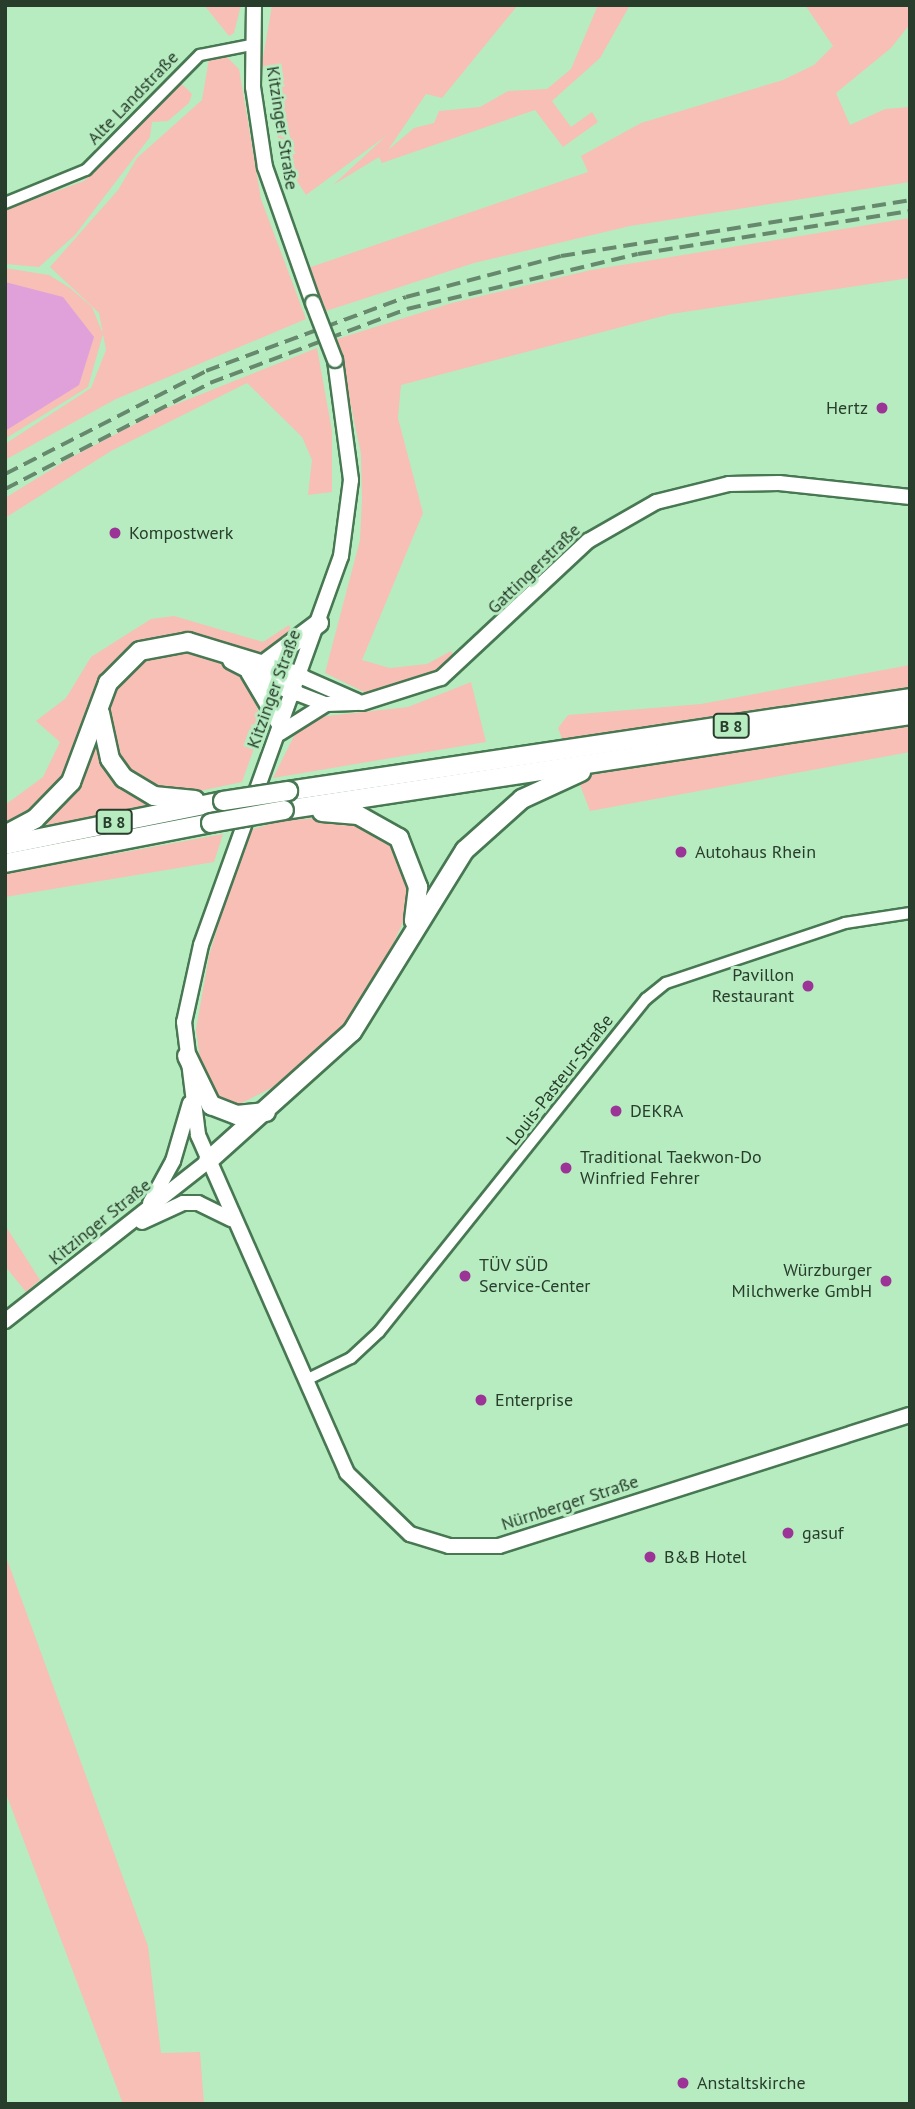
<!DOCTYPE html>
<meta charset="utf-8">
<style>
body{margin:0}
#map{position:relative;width:915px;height:2109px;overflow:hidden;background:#b7ecc1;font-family:"PT Sans",sans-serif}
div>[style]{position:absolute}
.green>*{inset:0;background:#f7bfb5}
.water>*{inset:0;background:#e0a1da}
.roads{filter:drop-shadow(2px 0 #477852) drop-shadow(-2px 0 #477852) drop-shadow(0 2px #477852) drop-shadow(0 -2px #477852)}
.minor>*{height:10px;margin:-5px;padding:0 5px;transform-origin:5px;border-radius:5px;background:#fff}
.tertiary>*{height:14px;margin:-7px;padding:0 7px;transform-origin:7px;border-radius:7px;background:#fff}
.trunk>*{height:18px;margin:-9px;padding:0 9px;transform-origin:9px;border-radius:9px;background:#fff}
.rail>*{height:3.5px;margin-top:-1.75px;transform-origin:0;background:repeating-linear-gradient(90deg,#66896d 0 14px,transparent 0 21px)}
.bridges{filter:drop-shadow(2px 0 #477852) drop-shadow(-2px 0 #477852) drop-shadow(0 2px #477852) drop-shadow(0 -2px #477852)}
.tertiary-bridge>*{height:14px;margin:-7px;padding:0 7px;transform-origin:7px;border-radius:7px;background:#fff}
.trunk-bridge>*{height:18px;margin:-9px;padding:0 9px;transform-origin:9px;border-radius:9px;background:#fff}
.dots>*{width:19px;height:19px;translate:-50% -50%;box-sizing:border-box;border:4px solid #b7ecc1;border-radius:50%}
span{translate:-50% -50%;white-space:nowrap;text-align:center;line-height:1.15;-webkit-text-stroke:6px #b7ecc1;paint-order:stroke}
.shield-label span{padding:2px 5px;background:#b7ecc1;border:2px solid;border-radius:5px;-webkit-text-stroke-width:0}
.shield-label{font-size:16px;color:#283d2c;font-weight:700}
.street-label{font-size:18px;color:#283d2c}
.poi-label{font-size:18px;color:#283d2c}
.right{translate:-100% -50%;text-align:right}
.left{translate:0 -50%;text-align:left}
.frame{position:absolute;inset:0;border:7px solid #283d2c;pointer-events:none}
</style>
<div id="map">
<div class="green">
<div style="clip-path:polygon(204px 5px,241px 5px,234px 33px,229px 36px)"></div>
<div style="clip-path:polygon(272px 5px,518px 5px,442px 98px,426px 94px,388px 150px,414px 128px,434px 123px,439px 111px,480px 107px,508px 91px,547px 89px,571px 69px,598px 5px,630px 5px,600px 58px,552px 101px,571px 127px,592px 112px,598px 122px,563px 147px,535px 110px,382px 163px,379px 157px,333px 185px,386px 136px,306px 195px,279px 153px,274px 96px,262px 64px)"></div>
<div style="clip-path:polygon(805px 5px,910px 5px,910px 24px,891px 48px,836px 93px,850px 125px,885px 109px,910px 107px,910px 182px,630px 226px,474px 263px,326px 311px,305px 269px,588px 172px,581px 156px,641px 123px,783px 80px,814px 65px,833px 46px)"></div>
<div style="clip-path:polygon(226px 56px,239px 69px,261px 199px,306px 319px,116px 399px,5px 460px,5px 444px,91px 388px,106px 350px,99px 313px,50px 267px,118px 190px,137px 158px,202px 100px,209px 59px)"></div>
<div style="clip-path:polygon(179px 81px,192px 94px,189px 103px,168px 121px,152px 122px,150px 137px,75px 235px,39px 267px,5px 264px,5px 210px,84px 181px)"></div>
<div style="clip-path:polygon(910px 218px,910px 278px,671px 314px,401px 385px,398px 418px,423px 513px,362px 660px,390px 668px,427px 664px,451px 651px,459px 663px,389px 692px,364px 692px,325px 673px,360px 540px,362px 498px,361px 454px,337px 339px,452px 303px,591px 270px)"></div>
<div style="clip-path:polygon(5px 268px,49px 275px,70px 288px,92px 307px,103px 334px,88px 387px,5px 439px)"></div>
<div style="clip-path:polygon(317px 348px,332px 431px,332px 492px,308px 495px,312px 460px,302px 437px,247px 383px,111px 451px,5px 518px,5px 498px,70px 458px,164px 409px)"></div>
<div style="clip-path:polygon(174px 616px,263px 642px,289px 625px,292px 633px,265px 656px,189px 636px,138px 645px,108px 672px,56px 798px,5px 832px,5px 805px,43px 777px,60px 742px,36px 721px,66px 698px,91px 657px,151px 619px)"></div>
<div style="clip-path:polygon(191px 648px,249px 679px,262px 726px,242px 782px,195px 792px,149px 788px,119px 763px,107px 710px,115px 685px,145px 656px)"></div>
<div style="clip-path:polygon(910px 665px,910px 752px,590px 811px,558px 728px,568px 715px,701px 704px)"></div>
<div style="clip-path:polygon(471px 682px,486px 742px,273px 778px,298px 728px,318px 717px,408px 707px)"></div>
<div style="clip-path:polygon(98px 721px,108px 759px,174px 805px,33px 827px,58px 805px)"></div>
<div style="clip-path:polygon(340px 816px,392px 836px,411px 873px,405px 918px,375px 983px,343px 1028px,285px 1081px,232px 1108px,204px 1089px,196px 1029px,209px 956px,246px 831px,281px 821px)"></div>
<div style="clip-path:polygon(223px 834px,214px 862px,5px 897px,5px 874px)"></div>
<div style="clip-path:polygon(5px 1225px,40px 1280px,26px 1292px,5px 1266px)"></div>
<div style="clip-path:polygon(5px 1554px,148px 1946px,161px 2053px,200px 2052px,204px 2104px,123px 2104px,5px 1791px)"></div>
</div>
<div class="water">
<div style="clip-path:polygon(5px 282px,63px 297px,94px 337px,79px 385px,5px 431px)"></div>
</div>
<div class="roads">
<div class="minor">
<div style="left:5px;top:203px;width:87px;rotate:-22.2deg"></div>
<div style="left:86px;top:170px;width:162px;rotate:-45.3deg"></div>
<div style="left:200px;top:55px;width:52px;rotate:-11.1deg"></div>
<div style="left:306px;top:1380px;width:50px;rotate:-26.1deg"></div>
<div style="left:351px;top:1358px;width:38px;rotate:-43deg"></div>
<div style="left:379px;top:1332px;width:427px;rotate:-51.3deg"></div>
<div style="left:646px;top:999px;width:26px;rotate:-39deg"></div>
<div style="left:666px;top:983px;width:189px;rotate:-18.5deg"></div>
<div style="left:845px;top:923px;width:66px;rotate:-8.7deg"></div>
</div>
<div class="tertiary">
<div style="left:254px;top:5px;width:82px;rotate:90.7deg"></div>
<div style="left:253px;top:87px;width:81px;rotate:81.5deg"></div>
<div style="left:265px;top:167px;width:144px;rotate:70.6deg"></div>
<div style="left:335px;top:360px;width:121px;rotate:82.4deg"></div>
<div style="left:351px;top:480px;width:77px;rotate:97.5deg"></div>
<div style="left:341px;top:556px;width:413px;rotate:109.8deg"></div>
<div style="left:201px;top:945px;width:79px;rotate:102.4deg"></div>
<div style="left:184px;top:1022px;width:114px;rotate:82.9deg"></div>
<div style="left:198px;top:1135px;width:369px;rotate:66.2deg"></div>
<div style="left:347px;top:1473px;width:88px;rotate:44.1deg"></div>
<div style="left:410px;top:1534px;width:41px;rotate:17.1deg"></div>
<div style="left:449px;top:1546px;width:50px"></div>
<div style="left:499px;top:1546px;width:431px;rotate:-17.7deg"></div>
<div style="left:300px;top:676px;width:62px;rotate:23.7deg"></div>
<div style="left:294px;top:692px;width:34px;rotate:21deg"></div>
<div style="left:326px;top:704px;width:36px;rotate:-2deg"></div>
<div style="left:362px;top:703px;width:83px;rotate:-17.6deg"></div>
<div style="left:441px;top:678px;width:201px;rotate:-43deg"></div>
<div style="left:588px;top:541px;width:78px;rotate:-29.8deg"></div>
<div style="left:656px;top:502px;width:75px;rotate:-13.9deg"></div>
<div style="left:729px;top:484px;width:50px;rotate:-1.1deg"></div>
<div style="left:779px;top:483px;width:132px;rotate:6.1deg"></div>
<div style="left:280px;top:733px;width:54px;rotate:-32.2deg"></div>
<div style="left:150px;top:1203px;width:48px;rotate:-61.3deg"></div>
<div style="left:173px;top:1161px;width:60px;rotate:-73.7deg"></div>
<div style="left:142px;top:1222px;width:45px;rotate:-24.9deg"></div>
<div style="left:183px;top:1203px;width:15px"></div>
<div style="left:198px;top:1203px;width:37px;rotate:26deg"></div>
<div style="left:5px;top:1321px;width:258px;rotate:-38.2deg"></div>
</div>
<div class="trunk">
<div style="left:232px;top:660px;width:70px;rotate:27.3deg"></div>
<div style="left:267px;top:662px;width:65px;rotate:-36.9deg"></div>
<div style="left:250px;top:672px;width:63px;rotate:59.3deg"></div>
<div style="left:100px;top:713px;width:47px;rotate:77.7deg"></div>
<div style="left:110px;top:759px;width:24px;rotate:54deg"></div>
<div style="left:124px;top:778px;width:35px;rotate:31deg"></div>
<div style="left:154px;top:796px;width:41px;rotate:5.6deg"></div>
<div style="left:288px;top:791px;width:629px;rotate:-8.5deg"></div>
<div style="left:284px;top:810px;width:633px;rotate:-8.63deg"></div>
<div style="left:322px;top:812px;width:36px;rotate:5deg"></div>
<div style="left:358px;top:815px;width:47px;rotate:29.3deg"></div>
<div style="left:399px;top:838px;width:53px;rotate:68.8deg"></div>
<div style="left:418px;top:887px;width:34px;rotate:97deg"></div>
<div style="left:5px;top:835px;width:34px;rotate:-28deg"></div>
<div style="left:35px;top:819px;width:52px;rotate:-45.8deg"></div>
<div style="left:71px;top:782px;width:106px;rotate:-69.5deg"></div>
<div style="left:108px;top:683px;width:45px;rotate:-45deg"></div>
<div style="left:140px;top:651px;width:49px;rotate:-10.6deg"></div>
<div style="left:188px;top:642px;width:117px;rotate:16.9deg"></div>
<div style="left:5px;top:845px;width:222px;rotate:-11.4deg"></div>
<div style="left:5px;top:863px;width:210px;rotate:-11deg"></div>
<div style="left:187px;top:1056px;width:55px;rotate:63.9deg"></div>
<div style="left:211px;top:1105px;width:28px;rotate:21deg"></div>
<div style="left:237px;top:1115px;width:29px;rotate:-6deg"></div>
<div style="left:208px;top:1161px;width:193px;rotate:-41.9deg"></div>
<div style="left:352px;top:1032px;width:214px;rotate:-58.2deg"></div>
<div style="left:465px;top:850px;width:76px;rotate:-41.8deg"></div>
<div style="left:522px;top:799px;width:65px;rotate:-24.6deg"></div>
</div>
</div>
<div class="rail">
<div style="left:5px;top:474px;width:226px;rotate:-27.1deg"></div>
<div style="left:206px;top:371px;width:213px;rotate:-20.3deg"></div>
<div style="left:406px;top:297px;width:160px;rotate:-14.8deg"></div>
<div style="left:561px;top:256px;width:353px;rotate:-9.1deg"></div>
<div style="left:5px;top:489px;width:231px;rotate:-27.3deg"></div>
<div style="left:210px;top:383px;width:210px;rotate:-20.6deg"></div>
<div style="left:407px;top:309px;width:237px;rotate:-13.4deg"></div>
<div style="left:638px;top:254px;width:275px;rotate:-9deg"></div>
</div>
<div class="bridges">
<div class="tertiary-bridge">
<div style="left:313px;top:303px;width:61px;rotate:68.9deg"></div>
</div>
<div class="trunk-bridge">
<div style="left:223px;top:801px;width:66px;rotate:-8.7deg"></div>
<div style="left:211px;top:823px;width:74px;rotate:-10.1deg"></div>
</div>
</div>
<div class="dots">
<div style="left:882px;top:408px;background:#9c3497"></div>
<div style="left:115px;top:533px;background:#9c3497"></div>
<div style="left:681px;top:852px;background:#9c3497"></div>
<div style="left:808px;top:986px;background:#9c3497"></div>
<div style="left:616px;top:1111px;background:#9c3497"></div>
<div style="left:566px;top:1168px;background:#9c3497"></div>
<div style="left:465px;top:1276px;background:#9c3497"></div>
<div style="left:886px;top:1281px;background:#9c3497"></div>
<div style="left:481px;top:1400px;background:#9c3497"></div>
<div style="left:788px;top:1533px;background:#9c3497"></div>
<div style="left:650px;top:1557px;background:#9c3497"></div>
<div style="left:683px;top:2083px;background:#9c3497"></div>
</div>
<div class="shield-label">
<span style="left:731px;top:726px">B 8</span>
<span style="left:114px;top:822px">B 8</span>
</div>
<div class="street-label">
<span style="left:133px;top:98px;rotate:-46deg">Alte Landstraße</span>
<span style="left:282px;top:128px;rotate:81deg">Kitzinger Straße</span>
<span style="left:534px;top:569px;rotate:-44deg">Gattingerstraße</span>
<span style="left:274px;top:689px;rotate:-70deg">Kitzinger Straße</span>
<span style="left:560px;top:1080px;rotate:-52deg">Louis-Pasteur-Straße</span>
<span style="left:100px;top:1222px;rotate:-39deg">Kitzinger Straße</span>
<span style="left:570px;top:1503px;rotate:-18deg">Nürnberger Straße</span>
</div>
<div class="poi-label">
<span class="right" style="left:868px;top:408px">Hertz</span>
<span class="left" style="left:129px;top:533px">Kompostwerk</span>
<span class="left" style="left:695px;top:852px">Autohaus Rhein</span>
<span class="right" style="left:794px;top:986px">Pavillon<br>Restaurant</span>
<span class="left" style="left:630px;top:1111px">DEKRA</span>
<span class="left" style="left:580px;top:1168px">Traditional Taekwon-Do<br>Winfried Fehrer</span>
<span class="left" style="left:479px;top:1276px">TÜV SÜD<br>Service-Center</span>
<span class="right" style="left:872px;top:1281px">Würzburger<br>Milchwerke GmbH</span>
<span class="left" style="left:495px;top:1400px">Enterprise</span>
<span class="left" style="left:802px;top:1533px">gasuf</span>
<span class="left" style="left:664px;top:1557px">B&amp;B Hotel</span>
<span class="left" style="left:697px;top:2083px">Anstaltskirche</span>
</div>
<div class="frame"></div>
</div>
